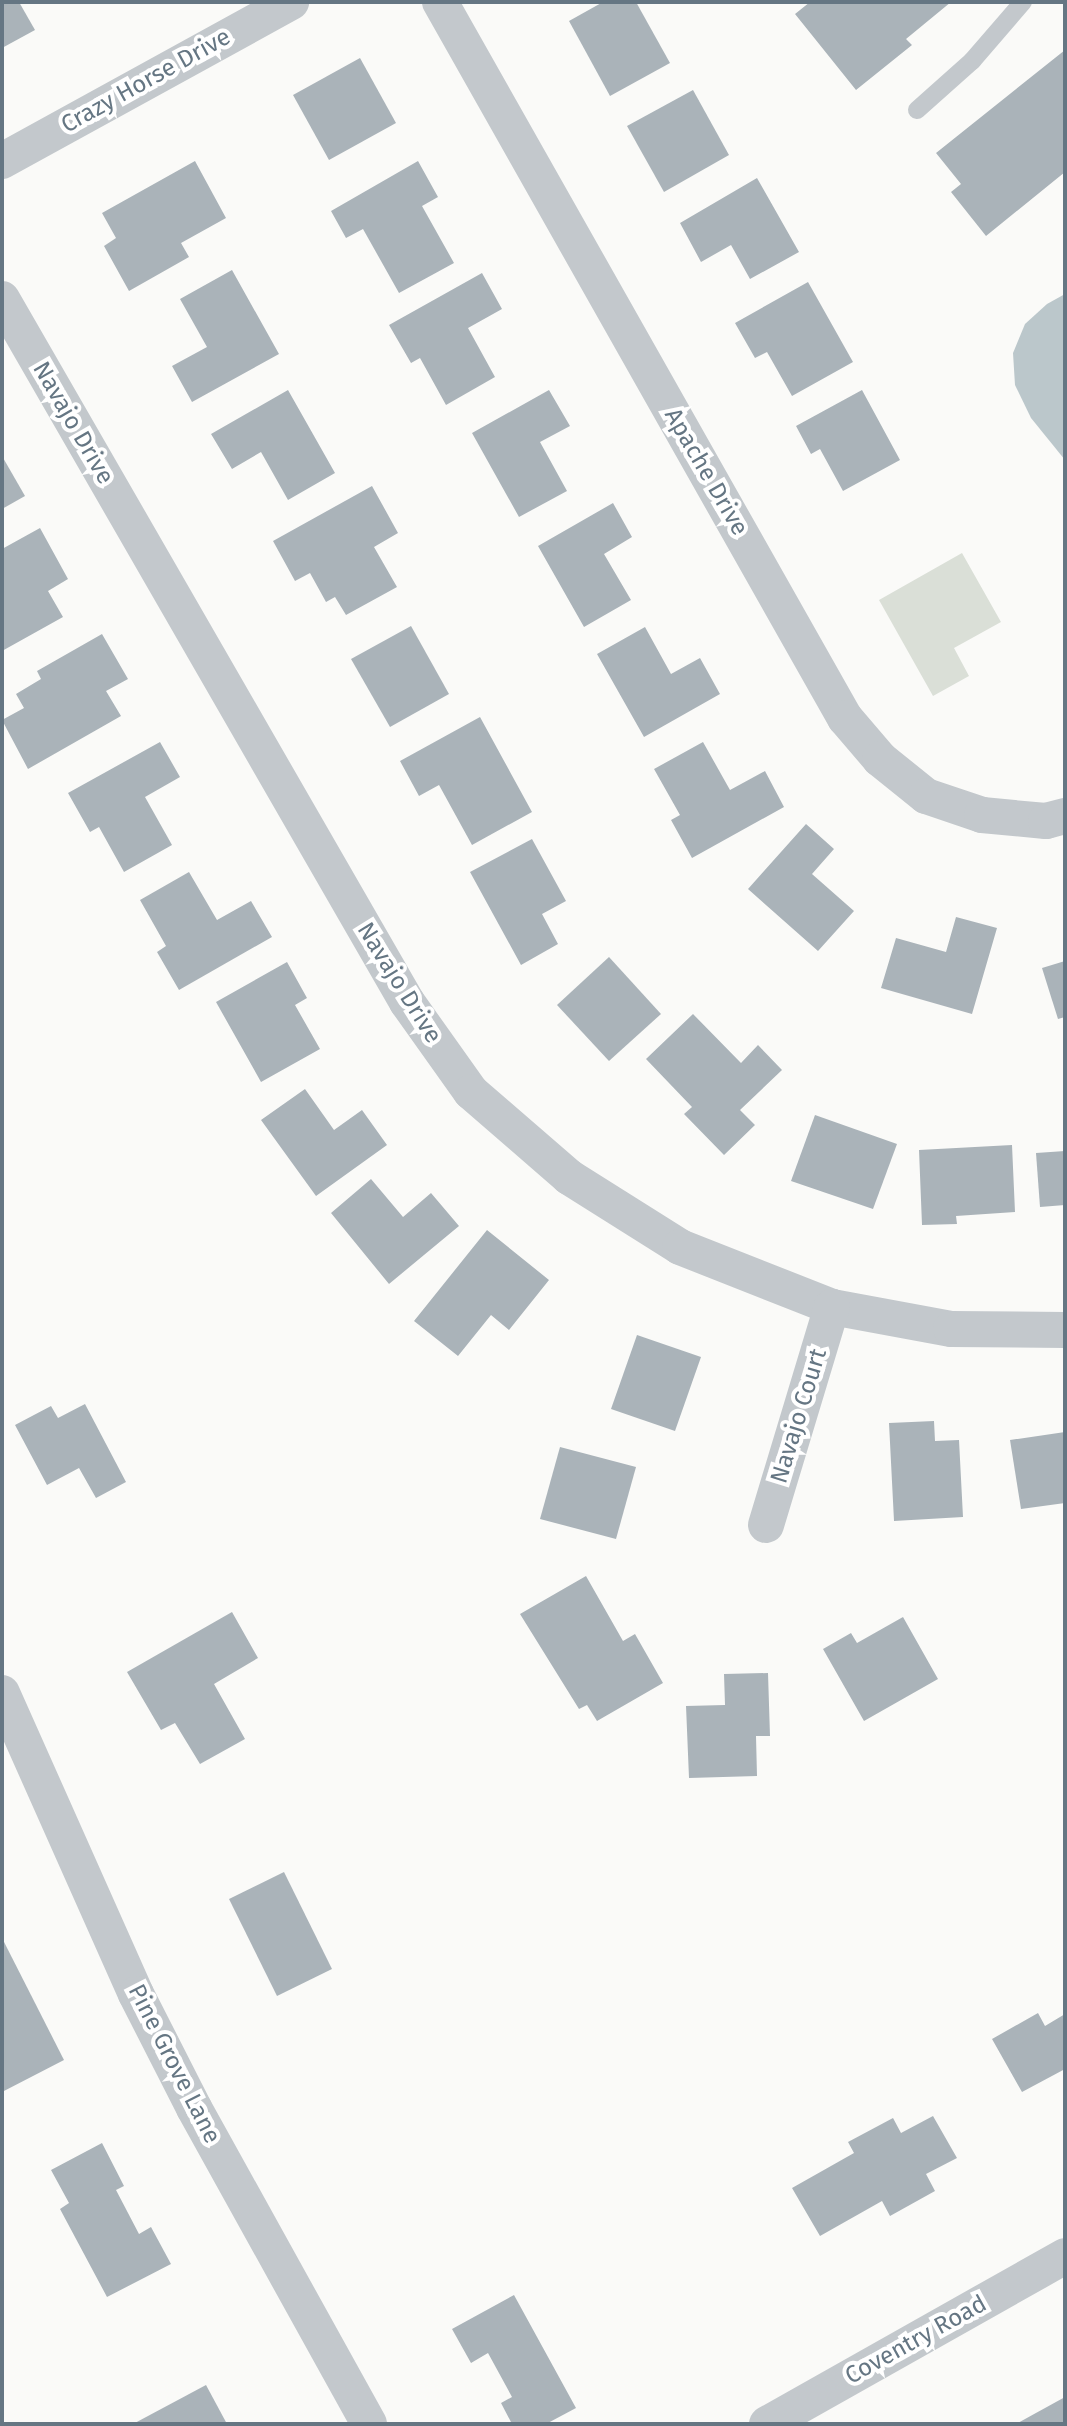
<!DOCTYPE html>
<style>
body{margin:0}
#map{position:relative;width:1067px;height:2426px;overflow:hidden;background:#fafaf8;font-family:"Fira Sans",sans-serif}
div>[style]{position:absolute}
.green>*{inset:0;background:#dadfd7}
.water>*{inset:0;background:#bbc7cb}
.building>*{inset:0;background:#aab3b9}
.lane>*{height:18px;margin:-9px;padding:0 9px;transform-origin:9px;border-radius:9px;background:#c3c8cc}
.street>*{height:36px;margin:-18px;padding:0 18px;transform-origin:18px;border-radius:18px;background:#c3c8cc}
span{translate:-50% -50%;white-space:nowrap;text-align:center;line-height:1.15;-webkit-text-stroke:8px #fff;paint-order:stroke}
.street-label{font-size:24px;color:#657683}
.frame{position:absolute;inset:0;border:4px solid #657683;pointer-events:none}
</style>
<div id="map">
<div class="green">
<div style="clip-path:polygon(962px 553px,1001px 622px,954px 648px,969px 676px,933px 696px,879px 600px)"></div>
</div>
<div class="water">
<div style="clip-path:polygon(1065px 294px,1065px 460px,1031px 418px,1015px 385px,1013px 353px,1025px 324px,1047px 304px)"></div>
</div>
<div class="building">
<div style="clip-path:polygon(2px 2px,19px 2px,35px 30px,2px 48px)"></div>
<div style="clip-path:polygon(603px 2px,636px 2px,670px 63px,610px 96px,569px 21px)"></div>
<div style="clip-path:polygon(810px 2px,951px 2px,906px 39px,912px 45px,856px 90px,795px 14px)"></div>
<div style="clip-path:polygon(1065px 50px,1065px 172px,986px 236px,951px 192px,961px 184px,936px 153px)"></div>
<div style="clip-path:polygon(360px 58px,396px 123px,329px 160px,293px 95px)"></div>
<div style="clip-path:polygon(693px 90px,729px 155px,664px 192px,627px 126px)"></div>
<div style="clip-path:polygon(195px 161px,226px 218px,181px 243px,189px 257px,129px 291px,104px 246px,116px 238px,102px 213px)"></div>
<div style="clip-path:polygon(418px 161px,438px 197px,422px 206px,454px 263px,399px 293px,363px 229px,346px 238px,331px 211px)"></div>
<div style="clip-path:polygon(757px 178px,799px 252px,750px 279px,731px 245px,701px 262px,680px 223px)"></div>
<div style="clip-path:polygon(232px 270px,279px 354px,192px 402px,172px 366px,207px 347px,180px 299px)"></div>
<div style="clip-path:polygon(482px 273px,502px 309px,468px 328px,495px 377px,446px 405px,420px 358px,411px 363px,389px 325px)"></div>
<div style="clip-path:polygon(808px 282px,853px 362px,792px 396px,767px 352px,755px 358px,735px 323px)"></div>
<div style="clip-path:polygon(288px 390px,335px 473px,288px 500px,261px 452px,232px 469px,211px 434px)"></div>
<div style="clip-path:polygon(549px 390px,570px 426px,540px 442px,567px 491px,519px 517px,472px 433px)"></div>
<div style="clip-path:polygon(862px 390px,900px 460px,843px 491px,820px 449px,811px 454px,796px 426px)"></div>
<div style="clip-path:polygon(2px 456px,25px 496px,2px 509px)"></div>
<div style="clip-path:polygon(372px 486px,398px 533px,374px 547px,397px 587px,346px 615px,335px 597px,326px 602px,310px 573px,295px 581px,273px 541px)"></div>
<div style="clip-path:polygon(613px 503px,632px 537px,604px 554px,631px 600px,584px 627px,538px 546px)"></div>
<div style="clip-path:polygon(40px 528px,68px 579px,48px 591px,63px 617px,2px 651px,2px 549px)"></div>
<div style="clip-path:polygon(411px 626px,449px 694px,390px 727px,351px 659px)"></div>
<div style="clip-path:polygon(645px 627px,671px 674px,700px 658px,720px 694px,644px 737px,597px 654px)"></div>
<div style="clip-path:polygon(102px 634px,128px 679px,106px 691px,121px 716px,28px 769px,2px 720px,24px 708px,16px 694px,41px 679px,37px 671px)"></div>
<div style="clip-path:polygon(480px 717px,532px 812px,472px 845px,439px 785px,419px 796px,400px 761px)"></div>
<div style="clip-path:polygon(160px 742px,180px 777px,145px 797px,172px 845px,124px 872px,99px 827px,90px 832px,68px 793px)"></div>
<div style="clip-path:polygon(703px 742px,730px 790px,765px 771px,784px 807px,692px 858px,671px 820px,680px 815px,654px 769px)"></div>
<div style="clip-path:polygon(806px 824px,834px 849px,812px 874px,854px 911px,818px 951px,748px 889px)"></div>
<div style="clip-path:polygon(532px 839px,566px 901px,542px 914px,558px 944px,521px 965px,470px 872px)"></div>
<div style="clip-path:polygon(189px 872px,217px 920px,251px 901px,272px 937px,179px 990px,157px 952px,166px 946px,140px 900px)"></div>
<div style="clip-path:polygon(956px 917px,997px 928px,972px 1014px,881px 988px,896px 938px,946px 952px)"></div>
<div style="clip-path:polygon(609px 957px,661px 1014px,609px 1061px,557px 1005px)"></div>
<div style="clip-path:polygon(1065px 961px,1065px 1017px,1058px 1019px,1042px 968px)"></div>
<div style="clip-path:polygon(287px 962px,307px 998px,295px 1005px,320px 1049px,261px 1082px,216px 1002px)"></div>
<div style="clip-path:polygon(693px 1014px,741px 1063px,758px 1045px,782px 1070px,740px 1110px,755px 1125px,724px 1155px,684px 1114px,692px 1107px,646px 1059px)"></div>
<div style="clip-path:polygon(305px 1089px,334px 1130px,362px 1110px,387px 1145px,316px 1196px,261px 1120px)"></div>
<div style="clip-path:polygon(815px 1115px,897px 1144px,873px 1209px,791px 1181px)"></div>
<div style="clip-path:polygon(1012px 1145px,1015px 1212px,956px 1216px,957px 1224px,922px 1225px,919px 1150px)"></div>
<div style="clip-path:polygon(1065px 1151px,1065px 1205px,1040px 1207px,1036px 1153px)"></div>
<div style="clip-path:polygon(371px 1179px,403px 1217px,431px 1193px,459px 1226px,389px 1284px,331px 1213px)"></div>
<div style="clip-path:polygon(487px 1230px,549px 1280px,509px 1330px,491px 1315px,458px 1356px,414px 1321px)"></div>
<div style="clip-path:polygon(637px 1335px,701px 1357px,675px 1431px,611px 1409px)"></div>
<div style="clip-path:polygon(85px 1404px,126px 1482px,96px 1498px,79px 1468px,47px 1485px,15px 1425px,51px 1406px,58px 1418px)"></div>
<div style="clip-path:polygon(934px 1421px,935px 1441px,959px 1440px,963px 1517px,894px 1521px,889px 1423px)"></div>
<div style="clip-path:polygon(1065px 1432px,1065px 1503px,1021px 1509px,1010px 1440px)"></div>
<div style="clip-path:polygon(560px 1447px,636px 1467px,616px 1539px,540px 1519px)"></div>
<div style="clip-path:polygon(586px 1576px,623px 1641px,635px 1634px,663px 1683px,597px 1721px,587px 1705px,579px 1709px,520px 1614px)"></div>
<div style="clip-path:polygon(232px 1612px,258px 1658px,214px 1684px,245px 1739px,200px 1764px,175px 1723px,161px 1730px,127px 1672px)"></div>
<div style="clip-path:polygon(903px 1617px,938px 1679px,864px 1721px,823px 1649px,851px 1633px,857px 1643px)"></div>
<div style="clip-path:polygon(768px 1673px,770px 1736px,756px 1736px,757px 1776px,689px 1778px,686px 1706px,725px 1705px,724px 1674px)"></div>
<div style="clip-path:polygon(284px 1872px,332px 1969px,277px 1996px,229px 1899px)"></div>
<div style="clip-path:polygon(2px 1938px,64px 2060px,2px 2092px)"></div>
<div style="clip-path:polygon(1038px 2013px,1045px 2026px,1065px 2014px,1065px 2069px,1022px 2092px,992px 2039px)"></div>
<div style="clip-path:polygon(933px 2116px,957px 2158px,926px 2174px,935px 2191px,890px 2216px,882px 2201px,820px 2236px,792px 2188px,854px 2153px,848px 2142px,893px 2118px,901px 2133px)"></div>
<div style="clip-path:polygon(102px 2143px,124px 2186px,116px 2190px,139px 2234px,151px 2227px,171px 2264px,107px 2297px,60px 2209px,69px 2203px,51px 2170px)"></div>
<div style="clip-path:polygon(514px 2295px,576px 2408px,546px 2424px,512px 2424px,501px 2403px,512px 2397px,488px 2353px,471px 2363px,452px 2329px)"></div>
<div style="clip-path:polygon(206px 2385px,227px 2424px,133px 2424px)"></div>
<div style="clip-path:polygon(1065px 2397px,1065px 2424px,1016px 2424px)"></div>
</div>
<div class="lane">
<div style="left:917px;top:110px;width:74px;rotate:-41.7deg"></div>
<div style="left:972px;top:61px;width:78px;rotate:-49.2deg"></div>
</div>
<div class="street">
<div style="left:440px;top:2px;width:823px;rotate:60.51deg"></div>
<div style="left:845px;top:718px;width:54px;rotate:49.5deg"></div>
<div style="left:880px;top:759px;width:59px;rotate:38.8deg"></div>
<div style="left:926px;top:796px;width:59px;rotate:18.7deg"></div>
<div style="left:982px;top:815px;width:64px;rotate:5.4deg"></div>
<div style="left:1046px;top:821px;width:20px;rotate:-15deg"></div>
<div style="left:2px;top:161px;width:330px;rotate:-28.8deg"></div>
<div style="left:2px;top:299px;width:811px;rotate:60.05deg"></div>
<div style="left:407px;top:1002px;width:110px;rotate:54.6deg"></div>
<div style="left:471px;top:1092px;width:130px;rotate:40.9deg"></div>
<div style="left:569px;top:1177px;width:131px;rotate:32.2deg"></div>
<div style="left:680px;top:1247px;width:163px;rotate:21.5deg"></div>
<div style="left:832px;top:1307px;width:121px;rotate:10.5deg"></div>
<div style="left:951px;top:1329px;width:114px;rotate:0.5deg"></div>
<div style="left:766px;top:1525px;width:228px;rotate:-73.2deg"></div>
<div style="left:2px;top:1693px;width:329px;rotate:66deg"></div>
<div style="left:136px;top:1994px;width:128px;rotate:63deg"></div>
<div style="left:194px;top:2108px;width:361px;rotate:61deg"></div>
<div style="left:767px;top:2424px;width:342px;rotate:-29.4deg"></div>
</div>
<div class="street-label">
<span style="left:146px;top:81px;rotate:-29deg">Crazy Horse Drive</span>
<span style="left:73px;top:423px;rotate:60deg">Navajo Drive</span>
<span style="left:706px;top:472px;rotate:60deg">Apache Drive</span>
<span style="left:399px;top:983px;rotate:58deg">Navajo Drive</span>
<span style="left:799px;top:1416px;rotate:-73deg">Navajo Court</span>
<span style="left:174px;top:2064px;rotate:63deg">Pine Grove Lane</span>
<span style="left:916px;top:2340px;rotate:-29deg">Coventry Road</span>
</div>
<div class="frame"></div>
</div>
